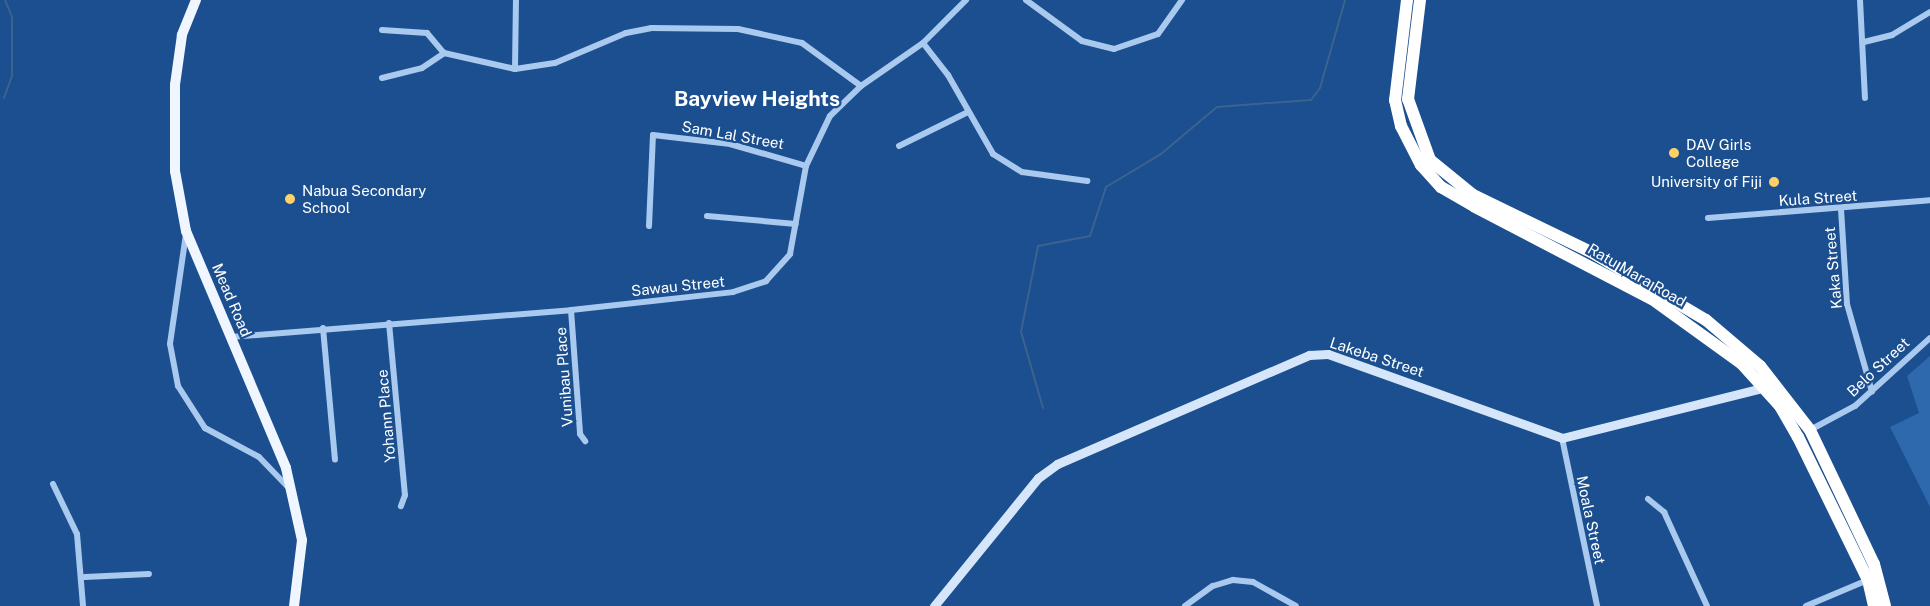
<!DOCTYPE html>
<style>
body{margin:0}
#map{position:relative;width:1930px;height:606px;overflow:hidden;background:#1b4f8f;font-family:"Public Sans",sans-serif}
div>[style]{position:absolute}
.green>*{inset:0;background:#2e69ad}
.stream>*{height:2px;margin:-1px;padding:0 1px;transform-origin:1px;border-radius:1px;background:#3c6290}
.street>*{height:6px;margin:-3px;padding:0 3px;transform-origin:3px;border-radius:3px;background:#a9c9ee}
.secondary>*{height:9px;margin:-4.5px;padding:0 4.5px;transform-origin:4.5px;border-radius:4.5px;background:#d6e6fa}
.primary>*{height:10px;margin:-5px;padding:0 5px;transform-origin:5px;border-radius:5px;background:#f0f6ff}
.highway>*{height:12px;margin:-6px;padding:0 6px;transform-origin:6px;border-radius:6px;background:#fff}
.dots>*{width:16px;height:16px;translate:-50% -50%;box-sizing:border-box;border:3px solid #1b4f8f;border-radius:50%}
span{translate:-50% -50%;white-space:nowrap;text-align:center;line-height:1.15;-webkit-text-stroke:4.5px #1b4f8f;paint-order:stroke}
.street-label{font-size:15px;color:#fff}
.poi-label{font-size:15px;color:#fff}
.left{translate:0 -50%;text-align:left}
.right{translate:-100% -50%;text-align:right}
.district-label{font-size:21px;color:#fff;font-weight:700}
</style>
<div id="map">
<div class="green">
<div style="clip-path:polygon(1930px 356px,1930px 507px,1890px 427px,1919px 413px,1907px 376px)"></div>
</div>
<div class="stream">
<div style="left:4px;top:98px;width:23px;rotate:-70deg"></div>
<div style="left:12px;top:76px;width:59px;rotate:-90deg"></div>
<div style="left:12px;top:17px;width:18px;rotate:-112deg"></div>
<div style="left:1043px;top:408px;width:79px;rotate:-106.1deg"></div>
<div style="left:1021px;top:332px;width:88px;rotate:-78.8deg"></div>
<div style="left:1038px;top:246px;width:53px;rotate:-10.9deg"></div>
<div style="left:1090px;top:236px;width:52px;rotate:-71.9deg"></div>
<div style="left:1106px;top:187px;width:64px;rotate:-31deg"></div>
<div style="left:1161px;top:154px;width:73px;rotate:-40deg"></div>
<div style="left:1217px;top:107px;width:94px;rotate:-4.3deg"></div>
<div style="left:1311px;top:100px;width:15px;rotate:-53deg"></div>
<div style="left:1320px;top:88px;width:91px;rotate:-74.1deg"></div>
</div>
<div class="street">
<div style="left:1026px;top:0;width:69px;rotate:36.2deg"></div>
<div style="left:1082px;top:41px;width:33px;rotate:14deg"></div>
<div style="left:1114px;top:49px;width:46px;rotate:-18.8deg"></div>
<div style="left:1158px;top:34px;width:42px;rotate:-54.8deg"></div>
<div style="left:1860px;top:0;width:98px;rotate:87.1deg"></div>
<div style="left:382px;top:30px;width:45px;rotate:3.8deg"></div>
<div style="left:427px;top:33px;width:26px;rotate:50deg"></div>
<div style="left:444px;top:53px;width:73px;rotate:12.7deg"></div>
<div style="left:515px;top:69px;width:40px;rotate:-8.5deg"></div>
<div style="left:555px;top:63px;width:77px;rotate:-22.9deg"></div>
<div style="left:626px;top:33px;width:25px;rotate:-11deg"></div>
<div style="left:651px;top:28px;width:87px;rotate:0.7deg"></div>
<div style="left:738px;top:29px;width:66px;rotate:12.3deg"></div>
<div style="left:802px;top:43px;width:73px;rotate:36.1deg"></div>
<div style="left:1864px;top:42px;width:29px;rotate:-14deg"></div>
<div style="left:1892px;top:35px;width:44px;rotate:-31.2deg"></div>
<div style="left:923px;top:43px;width:41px;rotate:52deg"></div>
<div style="left:948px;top:75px;width:91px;rotate:60.3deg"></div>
<div style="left:993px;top:154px;width:34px;rotate:32deg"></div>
<div style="left:1022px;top:172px;width:66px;rotate:7.9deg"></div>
<div style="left:515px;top:69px;width:69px;rotate:-89.2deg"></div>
<div style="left:382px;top:78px;width:41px;rotate:-14deg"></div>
<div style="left:422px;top:68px;width:27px;rotate:-34deg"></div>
<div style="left:899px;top:146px;width:77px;rotate:-26.2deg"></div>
<div style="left:1841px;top:209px;width:95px;rotate:86.4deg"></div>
<div style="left:1847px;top:304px;width:91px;rotate:74.1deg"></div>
<div style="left:707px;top:216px;width:89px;rotate:5.1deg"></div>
<div style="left:1708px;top:218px;width:223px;rotate:-4.6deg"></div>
<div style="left:649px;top:226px;width:91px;rotate:-87.5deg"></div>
<div style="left:653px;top:135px;width:78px;rotate:6.7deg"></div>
<div style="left:730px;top:144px;width:79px;rotate:16.1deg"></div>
<div style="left:186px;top:234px;width:111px;rotate:98.3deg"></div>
<div style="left:170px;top:344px;width:43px;rotate:79.2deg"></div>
<div style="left:178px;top:386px;width:50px;rotate:57.3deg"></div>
<div style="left:205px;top:428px;width:61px;rotate:28.2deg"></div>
<div style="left:259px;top:457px;width:42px;rotate:46deg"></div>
<div style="left:571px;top:310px;width:124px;rotate:85.8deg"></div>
<div style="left:580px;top:434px;width:9px;rotate:54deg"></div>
<div style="left:389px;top:323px;width:173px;rotate:84.7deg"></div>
<div style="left:405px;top:495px;width:12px;rotate:110deg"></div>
<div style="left:323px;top:328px;width:132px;rotate:84.8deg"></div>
<div style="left:231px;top:337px;width:341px;rotate:-4.5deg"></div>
<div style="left:571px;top:310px;width:163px;rotate:-6.3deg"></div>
<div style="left:733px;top:292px;width:35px;rotate:-18deg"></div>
<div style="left:766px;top:281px;width:36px;rotate:-48deg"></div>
<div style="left:790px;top:254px;width:89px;rotate:-79.7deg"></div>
<div style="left:806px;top:166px;width:55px;rotate:-64.4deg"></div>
<div style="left:830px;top:116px;width:43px;rotate:-44.1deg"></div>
<div style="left:861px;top:86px;width:75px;rotate:-34.7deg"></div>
<div style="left:923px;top:43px;width:61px;rotate:-45deg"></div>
<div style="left:1810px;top:430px;width:51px;rotate:-28.1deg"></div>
<div style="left:1855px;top:406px;width:101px;rotate:-42.2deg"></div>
<div style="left:1562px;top:438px;width:172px;rotate:78.2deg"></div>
<div style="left:53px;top:484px;width:55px;rotate:64.4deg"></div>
<div style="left:77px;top:534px;width:72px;rotate:85.2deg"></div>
<div style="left:1648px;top:499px;width:21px;rotate:39deg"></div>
<div style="left:1664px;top:512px;width:103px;rotate:65.4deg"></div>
<div style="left:85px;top:577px;width:64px;rotate:-2.7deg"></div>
<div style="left:1185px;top:606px;width:34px;rotate:-36deg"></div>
<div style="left:1213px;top:586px;width:21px;rotate:-17deg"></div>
<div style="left:1233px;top:580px;width:20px;rotate:6deg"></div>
<div style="left:1253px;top:582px;width:49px;rotate:29.2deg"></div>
<div style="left:1806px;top:606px;width:67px;rotate:-22.8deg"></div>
</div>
<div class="secondary">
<div style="left:934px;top:606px;width:165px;rotate:-50.9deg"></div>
<div style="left:1038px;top:478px;width:24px;rotate:-36deg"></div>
<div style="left:1057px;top:464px;width:275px;rotate:-23.4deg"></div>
<div style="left:1309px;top:355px;width:19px;rotate:-3deg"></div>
<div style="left:1328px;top:354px;width:249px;rotate:19.7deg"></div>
<div style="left:1562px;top:438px;width:211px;rotate:-14deg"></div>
</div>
<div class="primary">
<div style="left:196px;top:0;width:38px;rotate:112deg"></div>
<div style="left:182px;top:35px;width:50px;rotate:98deg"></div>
<div style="left:175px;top:85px;width:86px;rotate:90deg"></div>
<div style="left:175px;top:171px;width:61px;rotate:79.6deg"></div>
<div style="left:186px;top:231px;width:257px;rotate:67.1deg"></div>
<div style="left:286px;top:468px;width:74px;rotate:77.5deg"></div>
<div style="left:302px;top:540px;width:66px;rotate:96.9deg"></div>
</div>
<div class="highway">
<div style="left:1407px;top:0;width:101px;rotate:96.8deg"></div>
<div style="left:1395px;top:100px;width:27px;rotate:77deg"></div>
<div style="left:1401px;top:126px;width:44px;rotate:62.9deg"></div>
<div style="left:1421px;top:165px;width:30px;rotate:48deg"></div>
<div style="left:1441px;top:187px;width:39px;rotate:30deg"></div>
<div style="left:1475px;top:207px;width:199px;rotate:27.5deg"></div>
<div style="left:1652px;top:299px;width:111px;rotate:35.8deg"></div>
<div style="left:1742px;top:364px;width:57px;rotate:47.9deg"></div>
<div style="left:1780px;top:406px;width:36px;rotate:60deg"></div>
<div style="left:1798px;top:437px;width:159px;rotate:63.9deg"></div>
<div style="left:1868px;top:580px;width:27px;rotate:77deg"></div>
<div style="left:1420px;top:0;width:100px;rotate:96.9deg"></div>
<div style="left:1408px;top:99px;width:65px;rotate:70.2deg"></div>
<div style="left:1430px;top:160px;width:55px;rotate:39.1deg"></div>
<div style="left:1473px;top:195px;width:133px;rotate:25.8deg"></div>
<div style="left:1593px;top:253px;width:131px;rotate:30.7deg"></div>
<div style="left:1706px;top:320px;width:71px;rotate:40.4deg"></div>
<div style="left:1760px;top:366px;width:81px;rotate:52deg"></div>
<div style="left:1810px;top:430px;width:148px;rotate:64.5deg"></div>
<div style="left:1874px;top:564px;width:43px;rotate:75.3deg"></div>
</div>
<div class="dots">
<div style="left:1674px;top:153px;background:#ffd166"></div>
<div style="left:1774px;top:182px;background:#ffd166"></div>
<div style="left:290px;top:199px;background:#ffd166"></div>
</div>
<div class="street-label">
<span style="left:733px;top:135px;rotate:10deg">Sam Lal Street</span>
<span style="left:1818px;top:198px;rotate:-4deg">Kula Street</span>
<span style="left:1833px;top:268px;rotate:-95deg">Kaka Street</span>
<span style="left:1637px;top:275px;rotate:30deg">Ratu Mara Road</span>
<span style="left:678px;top:286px;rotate:-6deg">Sawau Street</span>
<span style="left:232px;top:300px;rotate:67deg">Mead Road</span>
<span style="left:1377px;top:357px;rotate:18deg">Lakeba Street</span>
<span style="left:1878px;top:367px;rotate:-43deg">Belo Street</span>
<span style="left:564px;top:377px;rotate:-94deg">Vunibau Place</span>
<span style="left:386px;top:416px;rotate:-95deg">Yohann Place</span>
<span style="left:1591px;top:520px;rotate:78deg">Moala Street</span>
</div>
<div class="poi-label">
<span class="left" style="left:1686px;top:153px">DAV Girls<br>College</span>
<span class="right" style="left:1762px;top:182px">University of Fiji</span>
<span class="left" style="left:302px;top:199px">Nabua Secondary<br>School</span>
</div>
<div class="district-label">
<span style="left:757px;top:99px">Bayview Heights</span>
</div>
</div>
